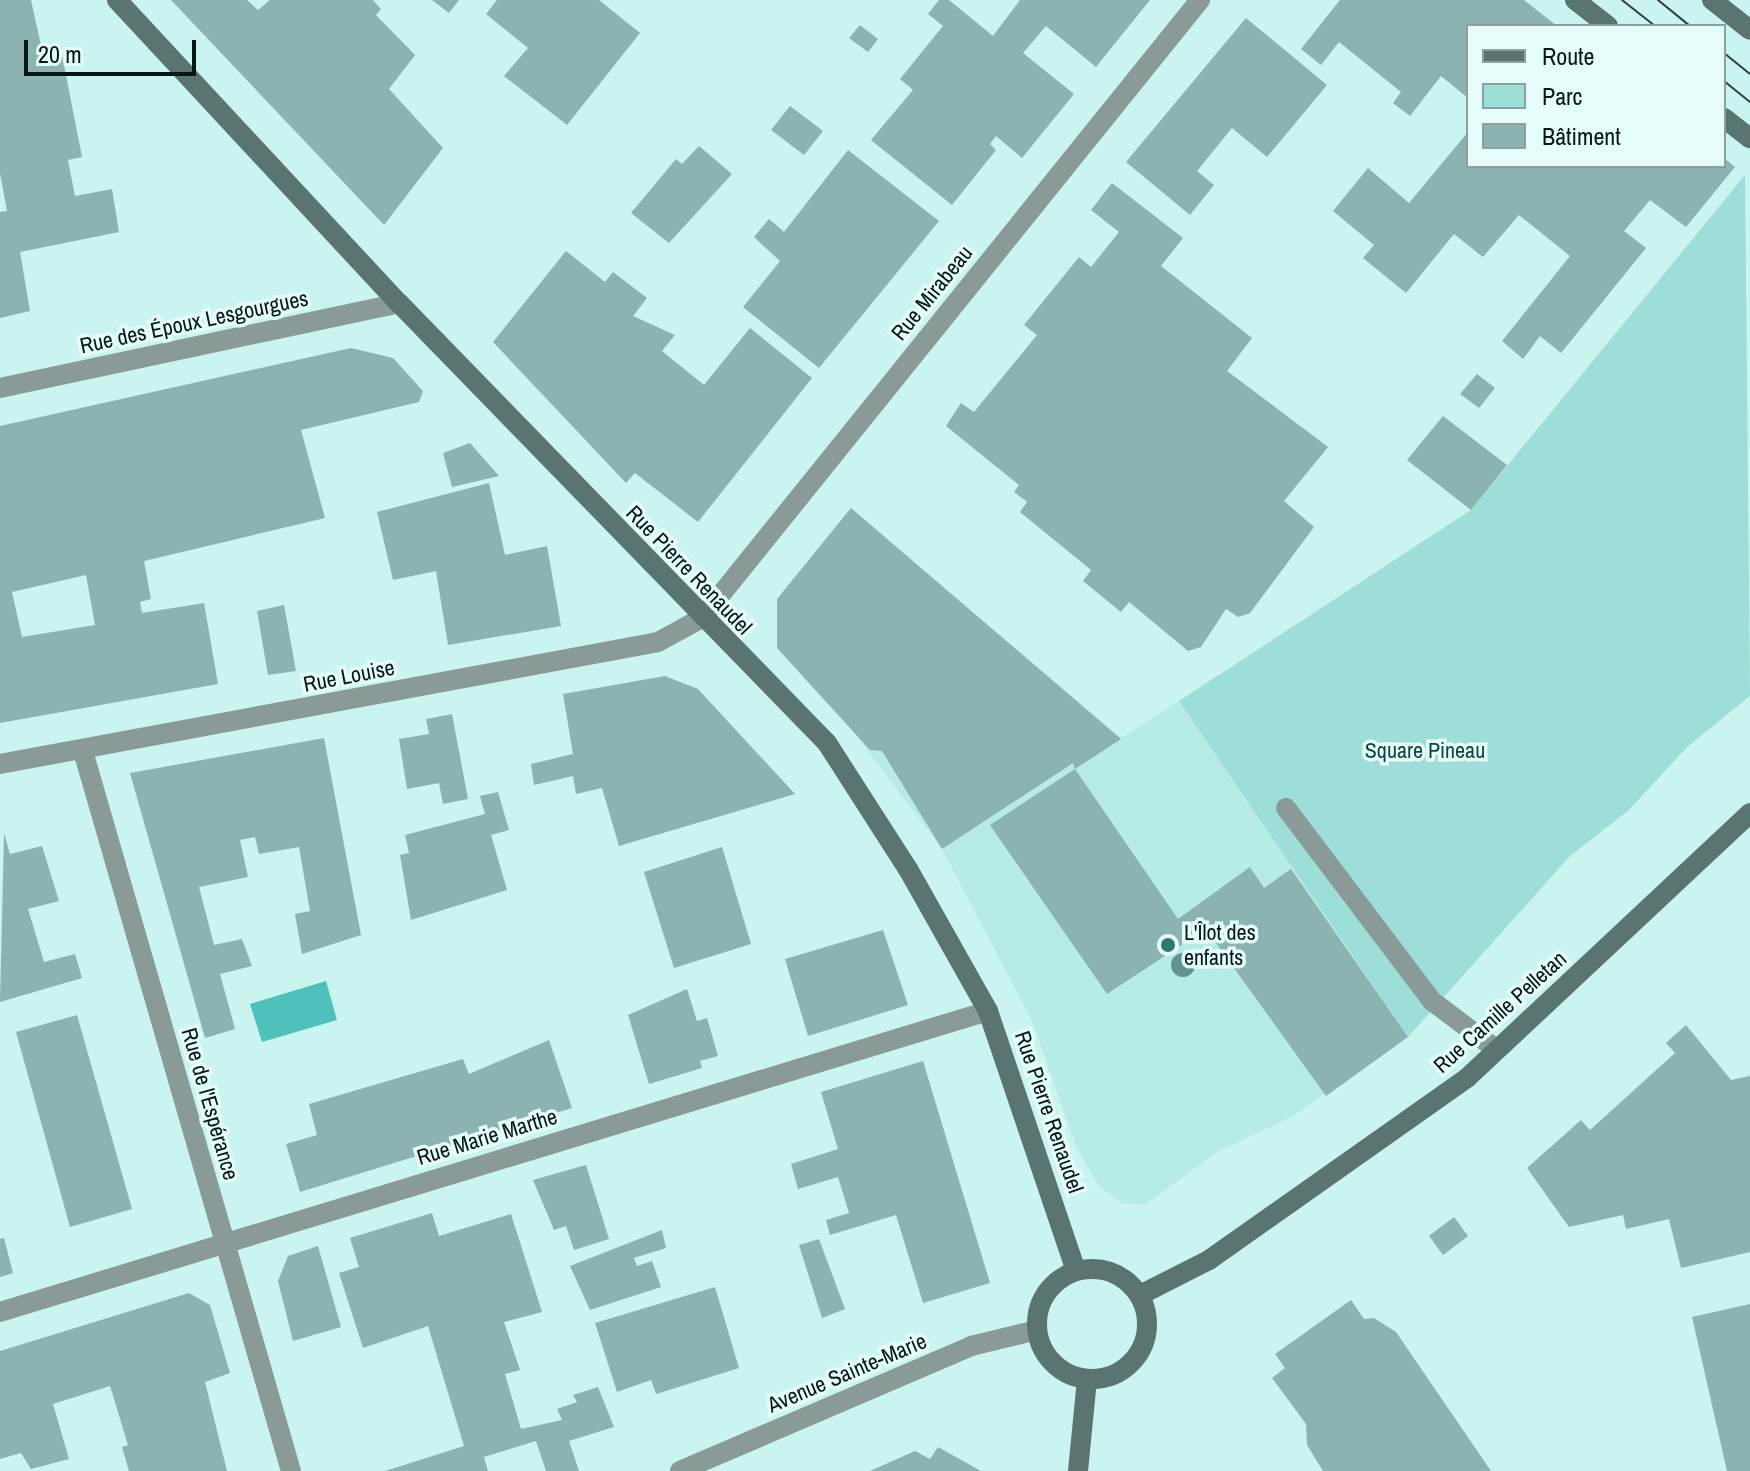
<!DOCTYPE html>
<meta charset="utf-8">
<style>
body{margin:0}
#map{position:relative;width:1750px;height:1471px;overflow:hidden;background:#caf4f0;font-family:"Archivo Narrow",sans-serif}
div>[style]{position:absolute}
.built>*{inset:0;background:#b6ebe6}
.green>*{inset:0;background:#9dded8}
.water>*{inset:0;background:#4dc1ba}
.building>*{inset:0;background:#8bb3af}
.lane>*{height:20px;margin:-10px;padding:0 10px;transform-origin:10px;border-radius:10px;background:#899a98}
.street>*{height:20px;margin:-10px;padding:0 10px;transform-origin:10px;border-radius:10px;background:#899a98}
.secondary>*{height:20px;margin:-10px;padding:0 10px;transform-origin:10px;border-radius:10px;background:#5a7471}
.secondary>.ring{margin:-10px;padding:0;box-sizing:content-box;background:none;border:20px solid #5a7471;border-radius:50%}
.tram>*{height:2px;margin:-1px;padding:0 1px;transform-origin:1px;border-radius:1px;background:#2d413f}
.trees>*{width:24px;height:24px;margin:-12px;border-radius:50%;background:#639390}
.dots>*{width:22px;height:22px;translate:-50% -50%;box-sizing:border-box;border:4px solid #e4fdfb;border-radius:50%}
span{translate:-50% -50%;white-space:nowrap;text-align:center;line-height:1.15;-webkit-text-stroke:7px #e4fdfb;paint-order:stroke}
.street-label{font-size:22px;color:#081716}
.park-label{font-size:22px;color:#0f4341}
.poi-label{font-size:22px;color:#081716}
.left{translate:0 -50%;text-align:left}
.legend{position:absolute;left:1466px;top:24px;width:260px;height:144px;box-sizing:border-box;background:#e4fdfb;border:2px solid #8ca19f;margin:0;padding:10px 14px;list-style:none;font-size:24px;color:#081716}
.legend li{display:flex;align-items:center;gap:16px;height:40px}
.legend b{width:40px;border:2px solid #8ca19f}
.scale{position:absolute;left:24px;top:40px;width:172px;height:36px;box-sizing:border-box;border:4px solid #081716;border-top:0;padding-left:10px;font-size:24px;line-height:28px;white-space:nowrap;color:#081716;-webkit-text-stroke:6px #e4fdfb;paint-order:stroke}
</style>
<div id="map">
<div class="built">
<div style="clip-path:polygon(999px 634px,1121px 738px,1179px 701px,1408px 1037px,1291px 1117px,1217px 1152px,1145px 1205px,1121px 1203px,1098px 1185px,1077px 1149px,1032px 1021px,942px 849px,853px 731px)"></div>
</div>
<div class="green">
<div style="clip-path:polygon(1745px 175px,1750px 696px,1687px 747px,1629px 810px,1570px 856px,1408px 1037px,1179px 701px,1471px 510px)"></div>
</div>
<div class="water">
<div style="clip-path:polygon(326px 981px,337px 1020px,262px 1042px,250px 1004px)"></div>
</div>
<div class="building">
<div style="clip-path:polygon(0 0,31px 0,44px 59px,62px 55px,82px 157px,68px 160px,75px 196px,112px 189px,119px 232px,20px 252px,30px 311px,0 318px,0 212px,7px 211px,0 173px)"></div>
<div style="clip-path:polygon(171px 0,247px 0,258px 10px,270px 0,373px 0,381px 9px,376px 15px,415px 55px,389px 89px,443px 148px,384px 225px)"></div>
<div style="clip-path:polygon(432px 0,459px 0,449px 13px)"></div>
<div style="clip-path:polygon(497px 0,599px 0,640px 33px,567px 125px,504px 76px,528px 48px,486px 14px)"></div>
<div style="clip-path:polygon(939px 0,949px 0,993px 36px,1020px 0,1150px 0,1096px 67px,1046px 26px,1023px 53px,1074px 94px,1022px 158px,996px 136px,990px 144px,996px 150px,952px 205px,871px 140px,913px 90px,900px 79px,943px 26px,928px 14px)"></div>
<div style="clip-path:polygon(1340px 0,1524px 0,1557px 26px,1468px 26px,1468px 98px,1441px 76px,1410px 116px,1393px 103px,1401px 92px,1339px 42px,1321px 65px,1301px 49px)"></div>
<div style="clip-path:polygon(1246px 18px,1327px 85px,1267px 157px,1232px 128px,1197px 171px,1214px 185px,1190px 215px,1126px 162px)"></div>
<div style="clip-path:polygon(860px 25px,878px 39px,868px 52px,849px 38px)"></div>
<div style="clip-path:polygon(790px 106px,823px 131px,804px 155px,771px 130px)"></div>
<div style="clip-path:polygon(1468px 132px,1468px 166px,1724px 166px,1724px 158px,1735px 167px,1686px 227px,1650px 200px,1624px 231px,1646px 248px,1561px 353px,1540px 336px,1523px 359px,1502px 341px,1570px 256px,1519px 215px,1483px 257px,1454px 234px,1406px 293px,1363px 258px,1374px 245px,1333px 211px,1368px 168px,1409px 203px)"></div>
<div style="clip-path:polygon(699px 146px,732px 174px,669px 243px,631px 213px,676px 159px,682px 164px)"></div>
<div style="clip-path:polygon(848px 150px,939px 221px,819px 368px,743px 307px,780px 261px,754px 237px,769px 219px,784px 232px)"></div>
<div style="clip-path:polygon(1112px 183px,1183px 238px,1161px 266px,1252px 338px,1227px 371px,1328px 447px,1284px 501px,1314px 527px,1250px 613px,1238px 617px,1226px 609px,1201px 647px,1188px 651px,1129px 602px,1121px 612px,1083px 581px,1091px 570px,1020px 512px,1027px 502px,1014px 492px,1019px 485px,946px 426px,961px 403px,974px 412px,1037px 335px,1024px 325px,1079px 257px,1091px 267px,1119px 232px,1091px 210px)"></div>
<div style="clip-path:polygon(566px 251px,605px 282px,613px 272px,647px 298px,633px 316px,675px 335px,662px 351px,704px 385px,750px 328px,812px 378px,698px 522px,635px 473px,626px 483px,493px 342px)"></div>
<div style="clip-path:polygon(evenodd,351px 348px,393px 358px,423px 391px,419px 402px,301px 430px,325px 518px,144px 561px,151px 599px,140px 602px,142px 613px,204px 603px,218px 684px,0 723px,0 426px,351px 348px,86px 575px,95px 625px,22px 637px,12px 592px,86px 575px)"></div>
<div style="clip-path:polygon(1477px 374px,1495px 388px,1479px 408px,1460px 394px)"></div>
<div style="clip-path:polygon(1443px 416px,1507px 465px,1471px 510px,1407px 460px)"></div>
<div style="clip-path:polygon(470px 443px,499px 476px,452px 487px,443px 453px)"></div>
<div style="clip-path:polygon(489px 483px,505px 555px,547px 546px,561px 626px,448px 645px,436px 571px,393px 580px,377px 512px)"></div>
<div style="clip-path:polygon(851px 508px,1121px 739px,1075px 769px,1178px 919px,1250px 867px,1264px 888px,1291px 869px,1408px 1037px,1326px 1096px,1206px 929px,1107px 994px,990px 825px,1075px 769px,1073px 763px,942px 849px,882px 751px,870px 750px,777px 648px,777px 599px)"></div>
<div style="clip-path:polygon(284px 605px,296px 671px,268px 675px,257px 611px)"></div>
<div style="clip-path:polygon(665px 676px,698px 689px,795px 794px,619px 846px,602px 788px,576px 794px,573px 776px,534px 785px,531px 764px,573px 754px,563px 694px)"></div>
<div style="clip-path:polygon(452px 714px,468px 799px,443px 804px,439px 783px,407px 789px,399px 739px,429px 734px,426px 719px)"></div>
<div style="clip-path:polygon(324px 738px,361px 935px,302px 954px,295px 914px,310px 911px,299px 847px,259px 854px,255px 837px,240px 840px,248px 877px,199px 887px,214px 945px,242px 939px,252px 966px,220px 974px,235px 1029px,205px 1038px,130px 773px)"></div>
<div style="clip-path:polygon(498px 792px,509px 830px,491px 835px,507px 890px,411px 920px,400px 855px,409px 853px,405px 835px,485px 814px,480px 796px)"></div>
<div style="clip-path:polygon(4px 833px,10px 854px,42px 846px,59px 901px,28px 909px,44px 962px,75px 954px,82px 978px,0 1002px)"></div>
<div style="clip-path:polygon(722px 847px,751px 944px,674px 968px,644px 872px)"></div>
<div style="clip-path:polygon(883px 930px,908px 1005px,808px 1036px,785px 959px)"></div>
<div style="clip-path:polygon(687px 989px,697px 1021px,707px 1018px,718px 1056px,700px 1061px,702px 1068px,649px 1084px,628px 1015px)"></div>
<div style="clip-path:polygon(77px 1015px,132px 1209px,70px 1227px,16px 1032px)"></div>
<div style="clip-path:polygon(1686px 1025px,1731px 1080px,1750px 1076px,1750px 1252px,1681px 1268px,1669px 1219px,1626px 1229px,1623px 1215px,1569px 1227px,1527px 1168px,1581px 1120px,1590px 1130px,1675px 1053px,1666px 1043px)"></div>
<div style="clip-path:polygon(549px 1040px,572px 1108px,300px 1192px,286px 1144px,317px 1135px,309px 1104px,463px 1059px,469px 1074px)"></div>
<div style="clip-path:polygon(923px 1061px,990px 1283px,923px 1303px,896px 1215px,830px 1235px,826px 1220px,849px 1213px,838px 1177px,798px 1189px,791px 1164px,838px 1149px,821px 1092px)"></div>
<div style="clip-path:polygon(586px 1165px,609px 1239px,574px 1250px,566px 1226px,554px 1230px,533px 1180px)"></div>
<div style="clip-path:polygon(432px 1213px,439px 1236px,511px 1214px,542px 1312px,504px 1322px,520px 1370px,505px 1374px,521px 1429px,562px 1420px,557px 1409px,577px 1402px,573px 1395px,598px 1387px,614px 1427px,569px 1441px,579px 1471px,546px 1471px,536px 1441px,484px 1457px,488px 1471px,385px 1471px,464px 1446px,428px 1326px,363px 1348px,339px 1273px,359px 1267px,350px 1238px)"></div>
<div style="clip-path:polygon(1454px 1217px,1468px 1236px,1443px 1255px,1429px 1236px)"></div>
<div style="clip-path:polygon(662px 1230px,666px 1248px,634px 1258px,637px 1266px,652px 1261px,661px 1287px,590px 1310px,570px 1266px)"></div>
<div style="clip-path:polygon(4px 1238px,13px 1273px,0 1277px,0 1239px)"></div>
<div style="clip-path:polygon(819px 1239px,845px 1309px,822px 1318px,799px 1245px)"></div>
<div style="clip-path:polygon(318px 1246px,341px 1327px,293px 1341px,278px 1281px,288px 1256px)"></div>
<div style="clip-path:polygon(715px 1287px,739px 1368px,656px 1394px,651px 1380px,617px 1392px,595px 1323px)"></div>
<div style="clip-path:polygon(189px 1293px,210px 1305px,230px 1373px,205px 1382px,227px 1471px,129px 1471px,122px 1447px,128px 1445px,110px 1386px,53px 1404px,69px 1459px,31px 1469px,21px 1453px,0 1459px,0 1351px)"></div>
<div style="clip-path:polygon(1351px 1300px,1364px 1319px,1374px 1318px,1396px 1332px,1491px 1471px,1323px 1471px,1307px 1445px,1306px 1424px,1272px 1378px,1285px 1368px,1275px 1354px)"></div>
<div style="clip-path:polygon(1750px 1304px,1750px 1471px,1727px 1471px,1692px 1317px)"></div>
<div style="clip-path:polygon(938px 1447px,981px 1471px,870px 1471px,915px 1451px,930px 1459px)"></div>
</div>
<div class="lane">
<div style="left:1286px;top:808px;width:242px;rotate:52.9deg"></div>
<div style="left:1432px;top:1001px;width:81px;rotate:37deg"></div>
</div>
<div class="street">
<div style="left:0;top:388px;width:408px;rotate:-12deg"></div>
<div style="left:83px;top:751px;width:749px;rotate:73.89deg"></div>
<div style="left:0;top:764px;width:669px;rotate:-10.5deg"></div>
<div style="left:658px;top:642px;width:50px;rotate:-28.6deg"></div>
<div style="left:702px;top:618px;width:794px;rotate:-51.14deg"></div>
<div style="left:0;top:1312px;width:1033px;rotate:-16.94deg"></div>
<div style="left:680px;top:1471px;width:317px;rotate:-23.2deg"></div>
<div style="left:971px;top:1346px;width:68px;rotate:-13.6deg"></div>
</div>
<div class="secondary">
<div style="left:117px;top:0;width:414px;rotate:47.1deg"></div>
<div style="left:399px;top:303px;width:614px;rotate:45.79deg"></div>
<div style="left:827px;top:743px;width:150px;rotate:57.3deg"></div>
<div style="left:908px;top:869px;width:163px;rotate:60.6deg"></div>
<div style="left:988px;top:1011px;width:274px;rotate:71.3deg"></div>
<div style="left:1575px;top:0;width:42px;rotate:38.2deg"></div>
<div style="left:1712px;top:0;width:48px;rotate:38.3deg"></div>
<div style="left:1724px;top:118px;width:33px;rotate:38deg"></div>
<div class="ring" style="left:1037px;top:1269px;width:90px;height:90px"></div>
<div style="left:1140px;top:1295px;width:77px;rotate:-26.9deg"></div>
<div style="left:1209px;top:1260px;width:316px;rotate:-35.2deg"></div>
<div style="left:1467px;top:1078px;width:388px;rotate:-43.1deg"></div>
<div style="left:1078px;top:1471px;width:92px;rotate:-84.4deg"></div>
</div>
<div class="tram">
<div style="left:1622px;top:0;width:42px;rotate:38.2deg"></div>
<div style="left:1658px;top:0;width:41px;rotate:39.1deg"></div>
<div style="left:1724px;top:53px;width:33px;rotate:39deg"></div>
<div style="left:1724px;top:81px;width:33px;rotate:39deg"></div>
</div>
<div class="trees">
<div style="left:1183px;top:965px"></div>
</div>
<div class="dots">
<div style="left:1168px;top:945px;background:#2e7773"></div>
</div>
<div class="street-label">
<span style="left:932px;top:293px;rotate:-51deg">Rue Mirabeau</span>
<span style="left:194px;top:322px;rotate:-12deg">Rue des Époux Lesgourgues</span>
<span style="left:689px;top:570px;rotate:46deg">Rue Pierre Renaudel</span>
<span style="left:349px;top:676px;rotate:-11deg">Rue Louise</span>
<span style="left:1500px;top:1012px;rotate:-42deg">Rue Camille Pelletan</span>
<span style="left:210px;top:1104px;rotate:74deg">Rue de l'Espérance</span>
<span style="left:1049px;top:1112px;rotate:71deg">Rue Pierre Renaudel</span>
<span style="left:487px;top:1137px;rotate:-17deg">Rue Marie Marthe</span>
<span style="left:847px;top:1373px;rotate:-23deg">Avenue Sainte-Marie</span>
</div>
<div class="park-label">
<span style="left:1425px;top:751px">Square Pineau</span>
</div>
<div class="poi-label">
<span class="left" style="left:1184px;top:945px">L'Îlot des<br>enfants</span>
</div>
<ul class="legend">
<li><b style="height:10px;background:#5a7471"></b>Route</li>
<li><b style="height:22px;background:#9dded8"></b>Parc</li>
<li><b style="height:22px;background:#8bb3af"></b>Bâtiment</li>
</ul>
<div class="scale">20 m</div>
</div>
